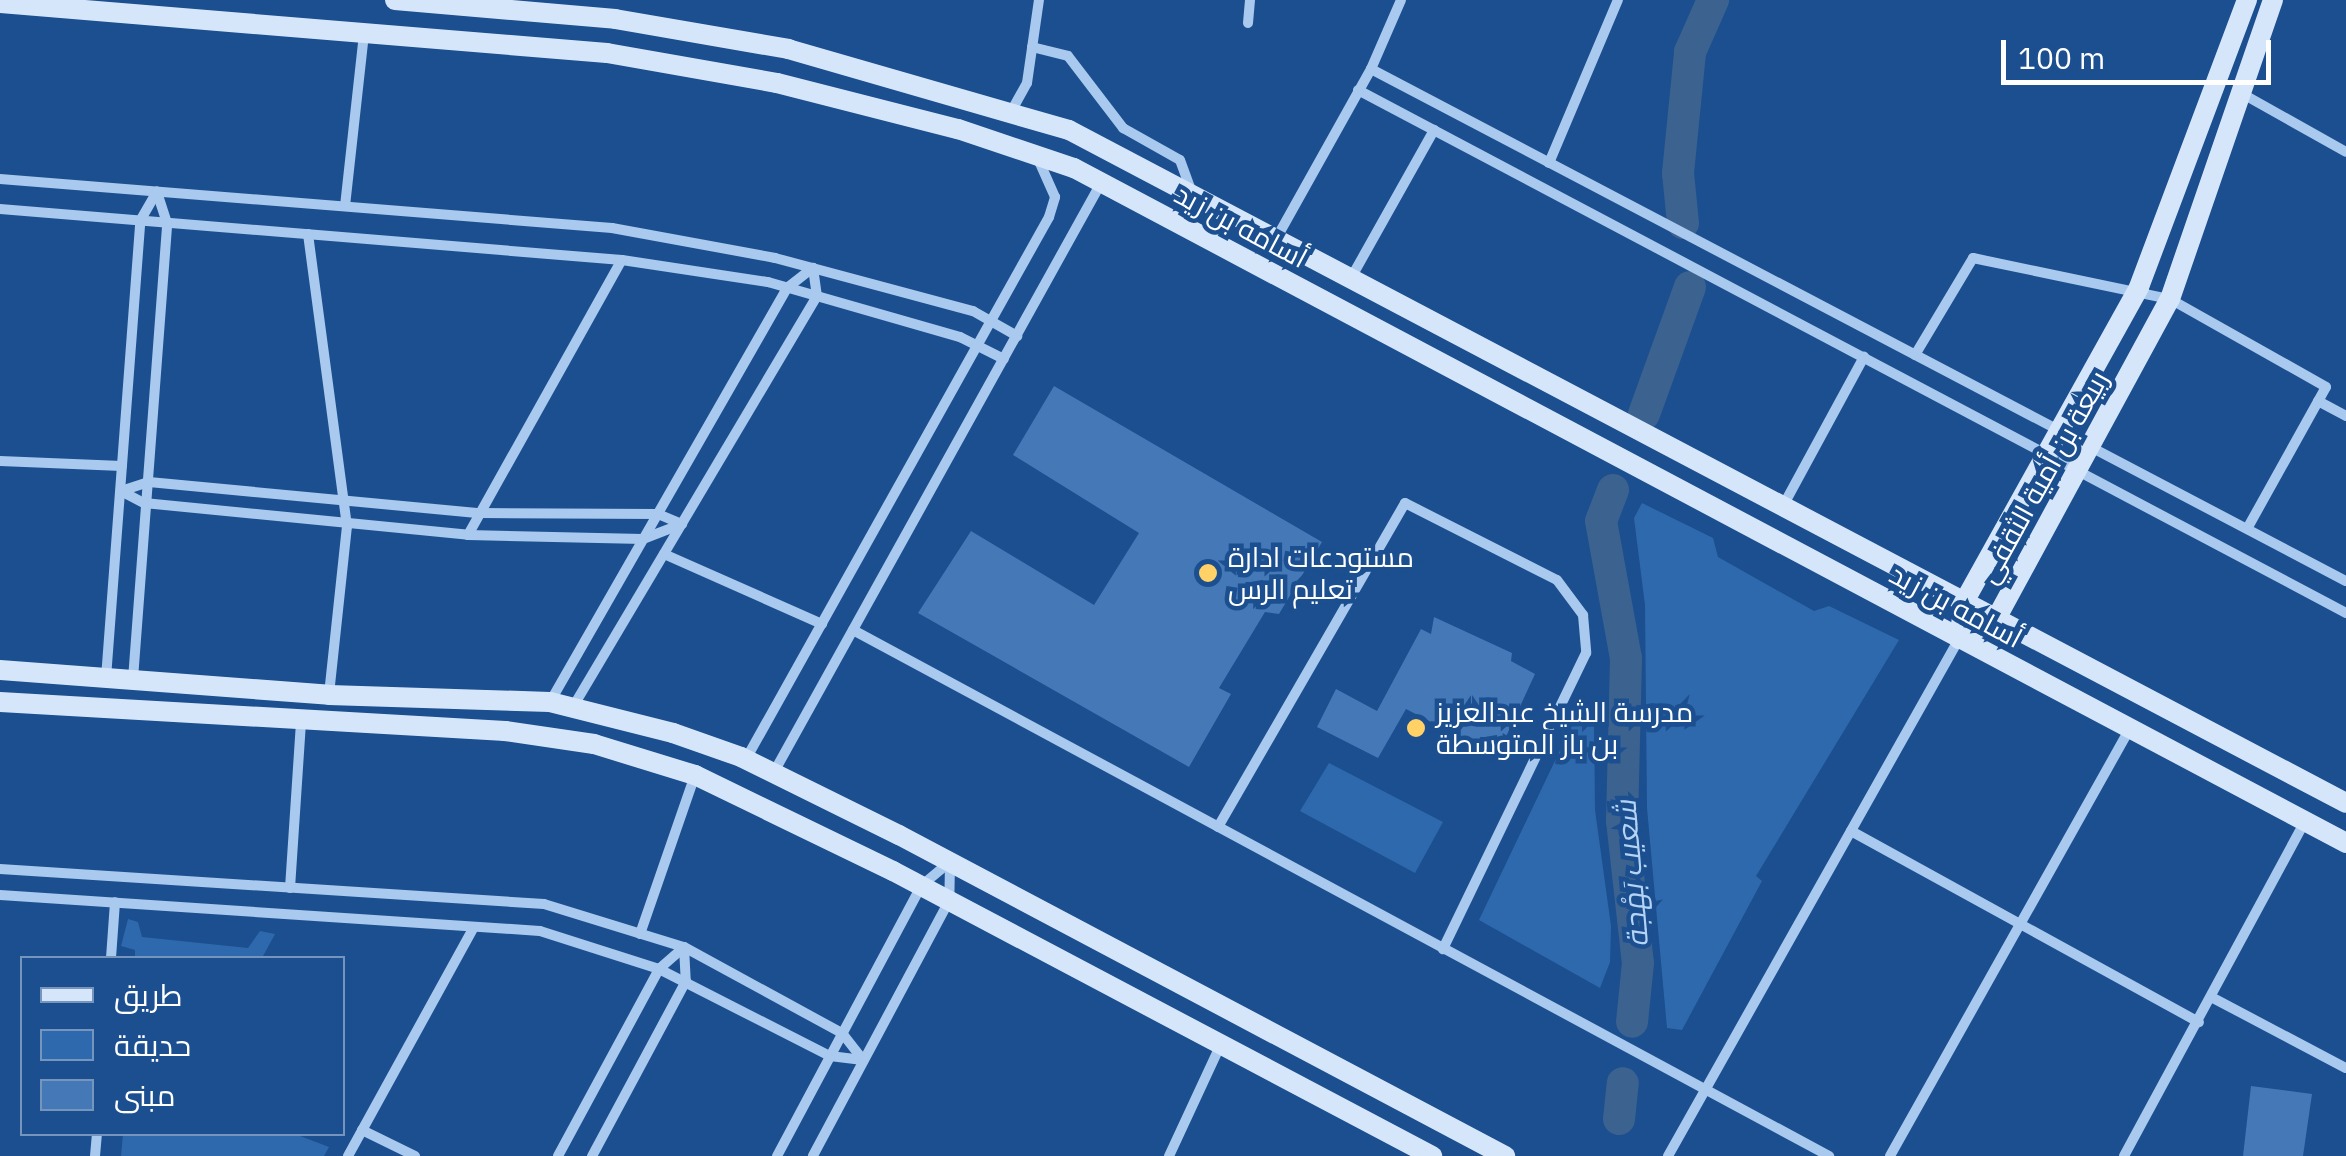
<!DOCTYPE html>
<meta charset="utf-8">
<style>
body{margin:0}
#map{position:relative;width:2346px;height:1156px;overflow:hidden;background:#1b4f8f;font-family:"IBM Plex Sans",Cairo,sans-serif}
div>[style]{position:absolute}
.green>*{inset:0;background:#2e69ad}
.river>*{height:32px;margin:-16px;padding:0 16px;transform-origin:16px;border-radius:16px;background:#3c6290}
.building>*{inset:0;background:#4478b7}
.street>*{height:10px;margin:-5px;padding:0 5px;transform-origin:5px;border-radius:5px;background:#a9c9ee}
.secondary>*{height:20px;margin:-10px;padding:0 10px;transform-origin:10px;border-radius:10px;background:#d6e6fa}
.dots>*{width:28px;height:28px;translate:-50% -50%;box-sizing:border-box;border:5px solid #1b4f8f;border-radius:50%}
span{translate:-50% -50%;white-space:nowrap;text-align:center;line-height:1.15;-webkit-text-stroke:9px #1b4f8f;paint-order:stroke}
.street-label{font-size:28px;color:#fff}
.poi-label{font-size:28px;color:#fff}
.left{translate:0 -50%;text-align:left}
.water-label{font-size:30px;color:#b5d3f5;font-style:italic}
.legend{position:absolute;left:20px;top:956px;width:325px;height:180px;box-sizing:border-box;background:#1b4f8f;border:2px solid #7695bc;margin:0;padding:12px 18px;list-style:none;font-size:30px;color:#fff}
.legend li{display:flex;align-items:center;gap:20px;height:50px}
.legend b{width:50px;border:2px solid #7695bc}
.scale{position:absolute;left:2001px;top:40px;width:270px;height:45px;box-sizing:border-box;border:5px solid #fff;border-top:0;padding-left:12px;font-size:30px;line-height:35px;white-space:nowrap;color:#fff;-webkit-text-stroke:8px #1b4f8f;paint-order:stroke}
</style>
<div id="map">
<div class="green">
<div style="clip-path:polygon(1642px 503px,1713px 538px,1718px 557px,1814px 611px,1829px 606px,1899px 640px,1756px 876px,1762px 881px,1682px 1030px,1667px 1028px,1647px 808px,1645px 605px,1634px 518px)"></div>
<div style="clip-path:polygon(1584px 700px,1594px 723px,1595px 810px,1611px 926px,1610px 962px,1600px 988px,1479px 920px)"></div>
<div style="clip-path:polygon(1329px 763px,1443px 822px,1415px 873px,1300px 811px)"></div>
<div style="clip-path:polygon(128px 919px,138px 922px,142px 937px,248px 948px,260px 931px,275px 934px,262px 958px,135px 958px,135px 950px,121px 946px)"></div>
<div style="clip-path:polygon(123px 1134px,295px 1134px,329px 1147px,324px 1156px,121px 1156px)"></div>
</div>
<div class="river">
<div style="left:1683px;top:223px;width:50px;rotate:-95.7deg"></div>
<div style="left:1678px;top:173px;width:122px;rotate:-84.3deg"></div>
<div style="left:1690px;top:52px;width:57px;rotate:-66.1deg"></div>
<div style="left:1644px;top:414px;width:135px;rotate:-70.1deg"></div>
<div style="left:1613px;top:490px;width:33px;rotate:111deg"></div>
<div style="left:1601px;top:521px;width:139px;rotate:79.7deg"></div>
<div style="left:1626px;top:658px;width:163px;rotate:91.4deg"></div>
<div style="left:1622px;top:821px;width:143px;rotate:83.6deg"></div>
<div style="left:1638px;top:963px;width:59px;rotate:95.8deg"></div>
<div style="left:1619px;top:1119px;width:36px;rotate:-84deg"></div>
</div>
<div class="building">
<div style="clip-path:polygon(1054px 386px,1322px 542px,1279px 614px,1265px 612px,1219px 688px,1231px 694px,1189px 767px,918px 613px,971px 531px,1094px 605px,1139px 533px,1013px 455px)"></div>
<div style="clip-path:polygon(1434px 617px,1512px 653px,1511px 661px,1535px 674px,1497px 756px,1406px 709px,1378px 758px,1317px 727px,1336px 689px,1377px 711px,1421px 629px,1431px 634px)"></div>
<div style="clip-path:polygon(2251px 1086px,2312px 1094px,2303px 1156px,2243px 1156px)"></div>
</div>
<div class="street">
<div style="left:1248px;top:23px;width:23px;rotate:-85deg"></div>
<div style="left:1032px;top:47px;width:37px;rotate:14deg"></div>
<div style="left:1068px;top:56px;width:91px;rotate:52.6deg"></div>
<div style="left:1123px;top:128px;width:65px;rotate:29.3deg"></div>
<div style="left:1180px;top:160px;width:32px;rotate:70deg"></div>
<div style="left:1371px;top:69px;width:1101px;rotate:27.71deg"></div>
<div style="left:1358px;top:90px;width:1118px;rotate:27.89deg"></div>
<div style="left:2241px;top:93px;width:120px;rotate:29.3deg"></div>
<div style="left:1012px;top:110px;width:31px;rotate:-61deg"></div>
<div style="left:1027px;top:83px;width:84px;rotate:-81.8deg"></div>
<div style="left:1549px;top:163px;width:177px;rotate:-67.1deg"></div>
<div style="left:0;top:179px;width:614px;rotate:4.58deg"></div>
<div style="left:612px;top:228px;width:166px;rotate:10.4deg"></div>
<div style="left:775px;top:258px;width:205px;rotate:15deg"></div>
<div style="left:973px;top:311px;width:51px;rotate:29.6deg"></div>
<div style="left:345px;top:206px;width:174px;rotate:-83.7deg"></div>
<div style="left:0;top:209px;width:624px;rotate:4.69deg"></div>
<div style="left:622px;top:260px;width:148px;rotate:8.6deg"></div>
<div style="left:768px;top:282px;width:200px;rotate:16deg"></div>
<div style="left:960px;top:337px;width:49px;rotate:26.6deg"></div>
<div style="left:308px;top:234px;width:295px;rotate:82.4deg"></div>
<div style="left:347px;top:526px;width:170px;rotate:96.1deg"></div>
<div style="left:1276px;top:239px;width:195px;rotate:-60.8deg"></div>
<div style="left:1371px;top:69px;width:75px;rotate:-66.5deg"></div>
<div style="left:1351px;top:278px;width:170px;rotate:-60.7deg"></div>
<div style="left:1915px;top:355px;width:113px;rotate:-59.1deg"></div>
<div style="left:1973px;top:258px;width:201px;rotate:11.8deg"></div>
<div style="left:2170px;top:299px;width:179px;rotate:29.4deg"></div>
<div style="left:2326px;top:387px;width:162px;rotate:119.1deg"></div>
<div style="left:2318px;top:401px;width:32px;rotate:28deg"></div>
<div style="left:0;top:461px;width:122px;rotate:2.3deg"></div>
<div style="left:121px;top:491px;width:26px;rotate:28deg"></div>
<div style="left:144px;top:503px;width:326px;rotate:5.6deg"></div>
<div style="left:468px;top:535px;width:175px;rotate:1.3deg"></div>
<div style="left:643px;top:539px;width:42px;rotate:-21deg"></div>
<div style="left:121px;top:491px;width:29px;rotate:-18deg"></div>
<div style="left:149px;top:482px;width:332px;rotate:5.4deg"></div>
<div style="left:480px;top:513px;width:178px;rotate:0.3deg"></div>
<div style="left:658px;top:514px;width:26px;rotate:23deg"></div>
<div style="left:1783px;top:506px;width:170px;rotate:-61.5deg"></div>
<div style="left:468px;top:535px;width:315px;rotate:-60.8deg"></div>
<div style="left:664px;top:554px;width:173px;rotate:23.9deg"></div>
<div style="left:853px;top:630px;width:1109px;rotate:28.32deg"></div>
<div style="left:106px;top:678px;width:458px;rotate:-85.7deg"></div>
<div style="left:140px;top:221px;width:34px;rotate:-60deg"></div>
<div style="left:133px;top:679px;width:457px;rotate:-85.7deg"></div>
<div style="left:167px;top:223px;width:33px;rotate:-108deg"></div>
<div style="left:550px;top:702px;width:477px;rotate:-60.2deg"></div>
<div style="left:787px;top:288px;width:33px;rotate:-38deg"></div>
<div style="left:813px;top:268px;width:28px;rotate:82deg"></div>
<div style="left:817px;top:296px;width:476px;rotate:120.7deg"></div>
<div style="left:746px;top:759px;width:621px;rotate:-60.79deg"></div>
<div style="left:1049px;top:217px;width:21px;rotate:-73deg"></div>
<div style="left:1055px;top:197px;width:39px;rotate:-114deg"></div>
<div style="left:774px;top:772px;width:674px;rotate:-60.96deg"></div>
<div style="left:1218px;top:827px;width:374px;rotate:-60deg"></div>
<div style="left:1405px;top:503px;width:170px;rotate:26.9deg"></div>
<div style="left:1557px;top:580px;width:44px;rotate:53.4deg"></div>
<div style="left:1583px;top:615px;width:38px;rotate:85deg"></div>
<div style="left:1586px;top:653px;width:329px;rotate:115.8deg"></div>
<div style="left:1851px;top:831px;width:397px;rotate:28.8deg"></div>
<div style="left:0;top:869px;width:545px;rotate:3.68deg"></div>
<div style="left:544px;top:904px;width:146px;rotate:17.1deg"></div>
<div style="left:684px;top:947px;width:180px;rotate:28.6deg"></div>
<div style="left:842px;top:1033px;width:34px;rotate:52deg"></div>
<div style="left:290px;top:888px;width:164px;rotate:-86.2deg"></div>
<div style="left:0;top:895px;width:541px;rotate:3.81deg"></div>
<div style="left:540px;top:931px;width:125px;rotate:17.7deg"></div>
<div style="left:659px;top:969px;width:192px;rotate:27deg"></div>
<div style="left:830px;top:1056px;width:33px;rotate:7deg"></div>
<div style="left:640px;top:934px;width:168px;rotate:-70.9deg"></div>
<div style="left:111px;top:958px;width:56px;rotate:-85.9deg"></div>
<div style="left:2213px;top:998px;width:150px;rotate:27.8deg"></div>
<div style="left:362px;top:1130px;width:59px;rotate:26.1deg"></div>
<div style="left:95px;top:1156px;width:22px;rotate:-85deg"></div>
<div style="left:348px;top:1156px;width:261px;rotate:-61.2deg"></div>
<div style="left:558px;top:1156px;width:213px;rotate:-61.6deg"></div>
<div style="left:659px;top:969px;width:33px;rotate:-41deg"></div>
<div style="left:684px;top:947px;width:34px;rotate:87deg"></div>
<div style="left:686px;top:981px;width:199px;rotate:118.2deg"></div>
<div style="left:777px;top:1156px;width:306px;rotate:-61.9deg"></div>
<div style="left:921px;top:886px;width:38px;rotate:-40deg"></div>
<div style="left:950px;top:862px;width:39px;rotate:91deg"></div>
<div style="left:949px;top:901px;width:289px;rotate:118.1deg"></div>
<div style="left:1169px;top:1156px;width:121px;rotate:-65.1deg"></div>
<div style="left:1668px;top:1156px;width:593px;rotate:-60.63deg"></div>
<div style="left:1890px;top:1156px;width:491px;rotate:-60.7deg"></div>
<div style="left:2124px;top:1156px;width:381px;rotate:-61.6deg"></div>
</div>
<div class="secondary">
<div style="left:395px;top:0;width:221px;rotate:4.9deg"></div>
<div style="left:615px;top:19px;width:176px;rotate:9.8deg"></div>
<div style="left:788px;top:49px;width:292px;rotate:16.1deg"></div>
<div style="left:1069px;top:130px;width:1443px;rotate:27.79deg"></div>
<div style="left:0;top:3px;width:609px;rotate:4.71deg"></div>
<div style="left:607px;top:53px;width:173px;rotate:10deg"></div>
<div style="left:777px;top:83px;width:187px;rotate:14.3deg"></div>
<div style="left:958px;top:129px;width:122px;rotate:18.6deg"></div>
<div style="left:1074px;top:168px;width:1440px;rotate:27.95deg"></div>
<div style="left:1959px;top:639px;width:42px;rotate:-28.4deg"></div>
<div style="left:1996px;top:619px;width:364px;rotate:-61.5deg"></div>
<div style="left:2170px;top:299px;width:316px;rotate:-71deg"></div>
<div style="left:1959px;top:639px;width:37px;rotate:-82deg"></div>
<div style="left:1964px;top:602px;width:360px;rotate:-60.9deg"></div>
<div style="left:2139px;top:287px;width:307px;rotate:-69.4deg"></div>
<div style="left:0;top:670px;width:330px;rotate:4.3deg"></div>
<div style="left:329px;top:695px;width:221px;rotate:1.8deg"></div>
<div style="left:550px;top:702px;width:127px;rotate:14.1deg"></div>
<div style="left:673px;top:733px;width:72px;rotate:19.4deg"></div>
<div style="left:741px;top:757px;width:176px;rotate:26.3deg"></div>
<div style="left:899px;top:835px;width:686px;rotate:27.91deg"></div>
<div style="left:0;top:702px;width:506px;rotate:3.29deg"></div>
<div style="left:505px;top:731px;width:90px;rotate:8.3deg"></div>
<div style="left:594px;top:744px;width:106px;rotate:17.1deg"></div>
<div style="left:695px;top:775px;width:220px;rotate:25.9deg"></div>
<div style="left:893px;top:871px;width:610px;rotate:27.87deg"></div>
</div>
<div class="dots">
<div style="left:1208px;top:573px;background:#ffd166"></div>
<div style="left:1416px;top:728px;background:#ffd166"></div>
</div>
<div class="street-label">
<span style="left:1241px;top:226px;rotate:28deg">أسامه بن زيد</span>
<span style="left:2043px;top:477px;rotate:-61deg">ربيعة بن أمية الثقفي</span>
<span style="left:1956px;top:606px;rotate:28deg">أسامه بن زيد</span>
</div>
<div class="poi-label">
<span class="left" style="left:1228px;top:573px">مستودعات ادارة<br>تعليم الرس</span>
<span class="left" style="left:1436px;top:728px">مدرسة الشيخ عبدالعزيز<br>بن باز المتوسطة</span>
</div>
<div class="water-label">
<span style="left:1631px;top:874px;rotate:-95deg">شعيب بَهْجة</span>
</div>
<ul class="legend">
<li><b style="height:12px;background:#d6e6fa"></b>طريق</li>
<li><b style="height:28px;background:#2e69ad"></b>حديقة</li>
<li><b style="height:28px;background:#4478b7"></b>مبنى</li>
</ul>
<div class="scale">100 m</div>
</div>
